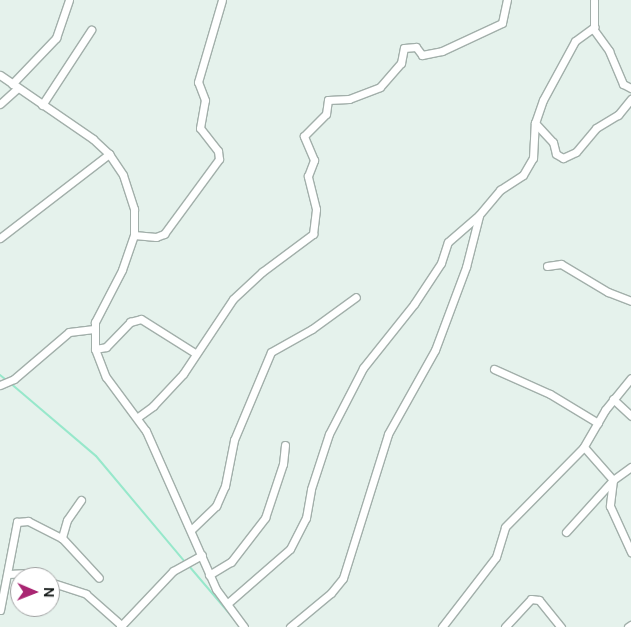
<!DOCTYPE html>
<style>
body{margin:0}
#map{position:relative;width:631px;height:627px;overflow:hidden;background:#e5f2ec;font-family:"DM Sans",sans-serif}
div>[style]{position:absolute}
.stream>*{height:2px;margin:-1px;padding:0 1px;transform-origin:1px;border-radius:1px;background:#97e8cb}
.roads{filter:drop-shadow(1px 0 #a2afaa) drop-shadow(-1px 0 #a2afaa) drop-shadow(0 1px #a2afaa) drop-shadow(0 -1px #a2afaa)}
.minor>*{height:7px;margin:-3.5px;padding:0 3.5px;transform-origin:3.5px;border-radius:3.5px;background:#fff}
span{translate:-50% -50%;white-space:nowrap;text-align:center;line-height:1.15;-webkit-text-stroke:5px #fff;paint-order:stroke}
.north{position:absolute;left:10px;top:567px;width:50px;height:50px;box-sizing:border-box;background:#fff;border:1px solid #a1a3a3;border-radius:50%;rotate:91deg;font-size:14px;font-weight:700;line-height:20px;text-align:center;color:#151a18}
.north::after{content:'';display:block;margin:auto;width:18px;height:22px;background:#a92672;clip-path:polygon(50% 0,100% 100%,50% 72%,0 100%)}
</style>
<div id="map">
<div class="stream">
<div style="left:0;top:375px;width:6px;rotate:39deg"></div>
<div style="left:9px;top:382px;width:114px;rotate:40.4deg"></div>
<div style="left:96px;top:456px;width:138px;rotate:50deg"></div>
<div style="left:189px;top:566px;width:77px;rotate:49.7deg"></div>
</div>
<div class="roads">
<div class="minor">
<div style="left:594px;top:0;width:30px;rotate:90deg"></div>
<div style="left:594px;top:30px;width:26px;rotate:54deg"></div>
<div style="left:609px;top:51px;width:36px;rotate:67deg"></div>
<div style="left:623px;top:84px;width:9px;rotate:27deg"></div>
<div style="left:0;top:75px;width:113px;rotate:34.5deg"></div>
<div style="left:93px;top:139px;width:22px;rotate:43deg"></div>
<div style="left:109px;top:154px;width:25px;rotate:56deg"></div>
<div style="left:123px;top:175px;width:36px;rotate:72deg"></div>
<div style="left:134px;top:209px;width:26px;rotate:90deg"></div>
<div style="left:134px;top:235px;width:37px;rotate:109deg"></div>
<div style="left:122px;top:270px;width:59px;rotate:117.4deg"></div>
<div style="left:95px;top:322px;width:27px;rotate:90deg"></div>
<div style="left:95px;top:349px;width:30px;rotate:69deg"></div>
<div style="left:106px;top:377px;width:67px;rotate:53.5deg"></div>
<div style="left:146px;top:431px;width:173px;rotate:66.1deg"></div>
<div style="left:216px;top:589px;width:47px;rotate:53.6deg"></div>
<div style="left:12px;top:84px;width:64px;rotate:-46.3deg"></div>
<div style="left:56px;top:38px;width:40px;rotate:-71.1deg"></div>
<div style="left:0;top:104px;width:24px;rotate:-42deg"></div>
<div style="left:42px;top:105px;width:90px;rotate:-56.8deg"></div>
<div style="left:535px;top:123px;width:26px;rotate:47deg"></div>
<div style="left:553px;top:142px;width:12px;rotate:76deg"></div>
<div style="left:556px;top:154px;width:8px;rotate:30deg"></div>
<div style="left:563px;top:158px;width:14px;rotate:-25deg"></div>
<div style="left:576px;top:152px;width:31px;rotate:-50deg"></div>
<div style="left:596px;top:128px;width:26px;rotate:-31deg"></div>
<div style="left:618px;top:115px;width:21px;rotate:-51deg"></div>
<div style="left:134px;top:235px;width:22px;rotate:5deg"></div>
<div style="left:156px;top:237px;width:9px;rotate:-21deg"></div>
<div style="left:164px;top:234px;width:93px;rotate:-53.7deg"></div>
<div style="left:219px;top:159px;width:8px;rotate:-97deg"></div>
<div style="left:218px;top:151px;width:29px;rotate:-128deg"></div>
<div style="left:200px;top:128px;width:28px;rotate:-80deg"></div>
<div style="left:205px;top:100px;width:19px;rotate:-111deg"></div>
<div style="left:198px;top:82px;width:85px;rotate:-73.7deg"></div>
<div style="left:0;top:238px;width:138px;rotate:-37.6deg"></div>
<div style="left:547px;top:266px;width:14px;rotate:-8deg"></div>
<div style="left:561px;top:264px;width:55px;rotate:30.8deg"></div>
<div style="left:608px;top:292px;width:25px;rotate:21deg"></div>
<div style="left:95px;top:349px;width:11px;rotate:-10deg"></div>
<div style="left:106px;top:347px;width:35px;rotate:-46deg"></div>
<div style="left:130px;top:322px;width:11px;rotate:-15deg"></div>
<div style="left:141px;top:319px;width:64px;rotate:32.2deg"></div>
<div style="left:494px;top:369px;width:61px;rotate:24.1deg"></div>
<div style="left:550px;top:394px;width:56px;rotate:31.1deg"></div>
<div style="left:0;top:385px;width:15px;rotate:-23deg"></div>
<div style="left:14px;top:379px;width:72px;rotate:-40.5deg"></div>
<div style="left:69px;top:332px;width:25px;rotate:-7deg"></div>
<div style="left:613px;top:399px;width:25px;rotate:43deg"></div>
<div style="left:138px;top:417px;width:19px;rotate:-36deg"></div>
<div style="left:153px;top:406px;width:44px;rotate:-46.8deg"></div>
<div style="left:183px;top:374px;width:90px;rotate:-56.3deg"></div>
<div style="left:233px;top:299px;width:40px;rotate:-43deg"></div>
<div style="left:262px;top:272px;width:64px;rotate:-36.7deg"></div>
<div style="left:313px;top:234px;width:25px;rotate:-83deg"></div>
<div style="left:316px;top:209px;width:34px;rotate:-104deg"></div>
<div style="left:308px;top:176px;width:17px;rotate:-69deg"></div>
<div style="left:314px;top:160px;width:26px;rotate:-113deg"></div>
<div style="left:304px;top:136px;width:31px;rotate:-45deg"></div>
<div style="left:326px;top:114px;width:14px;rotate:-82deg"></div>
<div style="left:328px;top:100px;width:21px;rotate:-3deg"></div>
<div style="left:349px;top:99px;width:33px;rotate:-21deg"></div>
<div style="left:380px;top:87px;width:32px;rotate:-49deg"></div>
<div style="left:401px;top:63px;width:15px;rotate:-79deg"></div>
<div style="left:404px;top:48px;width:12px;rotate:-5deg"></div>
<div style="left:416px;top:47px;width:10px;rotate:53deg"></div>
<div style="left:422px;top:55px;width:20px;rotate:-11deg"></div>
<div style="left:442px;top:51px;width:66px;rotate:-25deg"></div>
<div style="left:502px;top:23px;width:24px;rotate:-78deg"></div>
<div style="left:584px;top:447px;width:44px;rotate:48.7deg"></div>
<div style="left:613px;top:480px;width:26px;rotate:97deg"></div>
<div style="left:610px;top:506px;width:51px;rotate:65.5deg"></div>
<div style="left:81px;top:500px;width:24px;rotate:125deg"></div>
<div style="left:67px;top:520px;width:19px;rotate:106deg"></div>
<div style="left:62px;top:538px;width:54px;rotate:47.2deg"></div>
<div style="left:191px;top:530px;width:35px;rotate:-44deg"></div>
<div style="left:216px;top:506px;width:22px;rotate:-66deg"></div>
<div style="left:225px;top:486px;width:47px;rotate:-78.9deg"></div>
<div style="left:234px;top:440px;width:95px;rotate:-67.2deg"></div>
<div style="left:271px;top:352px;width:47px;rotate:-29.3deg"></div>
<div style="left:312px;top:329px;width:54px;rotate:-36deg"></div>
<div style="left:566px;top:532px;width:70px;rotate:-47.9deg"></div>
<div style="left:613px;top:480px;width:22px;rotate:-36deg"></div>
<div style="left:8px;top:574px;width:20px;rotate:-3deg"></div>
<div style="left:28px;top:573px;width:10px;rotate:24deg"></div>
<div style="left:209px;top:575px;width:26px;rotate:-31deg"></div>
<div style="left:231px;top:562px;width:56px;rotate:-52.3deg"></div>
<div style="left:265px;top:518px;width:57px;rotate:-71.6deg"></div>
<div style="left:283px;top:464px;width:19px;rotate:-84deg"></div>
<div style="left:50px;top:582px;width:38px;rotate:18deg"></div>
<div style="left:86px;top:594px;width:47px;rotate:41.5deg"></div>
<div style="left:228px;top:603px;width:82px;rotate:-41.1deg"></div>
<div style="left:290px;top:549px;width:35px;rotate:-63deg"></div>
<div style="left:306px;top:518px;width:29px;rotate:-80deg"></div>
<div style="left:311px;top:489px;width:58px;rotate:-71.9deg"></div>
<div style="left:329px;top:434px;width:74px;rotate:-62.7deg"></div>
<div style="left:363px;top:368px;width:82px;rotate:-51.4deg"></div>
<div style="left:414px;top:304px;width:49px;rotate:-56.6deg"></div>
<div style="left:441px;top:263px;width:22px;rotate:-72deg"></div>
<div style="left:448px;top:242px;width:41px;rotate:-41.1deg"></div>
<div style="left:479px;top:215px;width:33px;rotate:-50deg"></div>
<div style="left:500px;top:190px;width:27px;rotate:-33deg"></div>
<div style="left:523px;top:175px;width:20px;rotate:-60deg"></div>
<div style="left:533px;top:158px;width:35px;rotate:-87deg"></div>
<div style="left:535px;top:123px;width:24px;rotate:-71deg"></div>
<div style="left:543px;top:100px;width:67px;rotate:-61.5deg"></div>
<div style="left:575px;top:41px;width:24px;rotate:-36deg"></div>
<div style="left:0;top:610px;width:90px;rotate:-79.1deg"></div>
<div style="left:17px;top:522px;width:11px;rotate:-5deg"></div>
<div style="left:28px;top:521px;width:38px;rotate:27deg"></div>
<div style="left:120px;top:627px;width:77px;rotate:-46.6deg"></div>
<div style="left:173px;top:571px;width:33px;rotate:-29deg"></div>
<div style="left:290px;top:627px;width:53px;rotate:-39.7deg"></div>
<div style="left:331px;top:593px;width:19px;rotate:-51deg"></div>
<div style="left:343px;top:578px;width:151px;rotate:-72.6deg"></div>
<div style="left:388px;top:434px;width:96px;rotate:-60.8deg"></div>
<div style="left:435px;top:350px;width:89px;rotate:-69.5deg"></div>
<div style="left:466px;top:267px;width:53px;rotate:-75.7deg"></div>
<div style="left:442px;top:627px;width:88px;rotate:-52.4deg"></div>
<div style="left:496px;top:557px;width:31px;rotate:-73deg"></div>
<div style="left:505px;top:527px;width:111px;rotate:-45.4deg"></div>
<div style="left:583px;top:448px;width:44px;rotate:-59.9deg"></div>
<div style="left:605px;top:410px;width:41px;rotate:-50.9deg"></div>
<div style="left:505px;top:627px;width:38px;rotate:-47deg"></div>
<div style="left:531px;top:599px;width:8px;rotate:7deg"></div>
<div style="left:539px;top:600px;width:35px;rotate:51deg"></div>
<div style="left:628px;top:627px;width:4px;rotate:-34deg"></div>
</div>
</div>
<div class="north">N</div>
</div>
